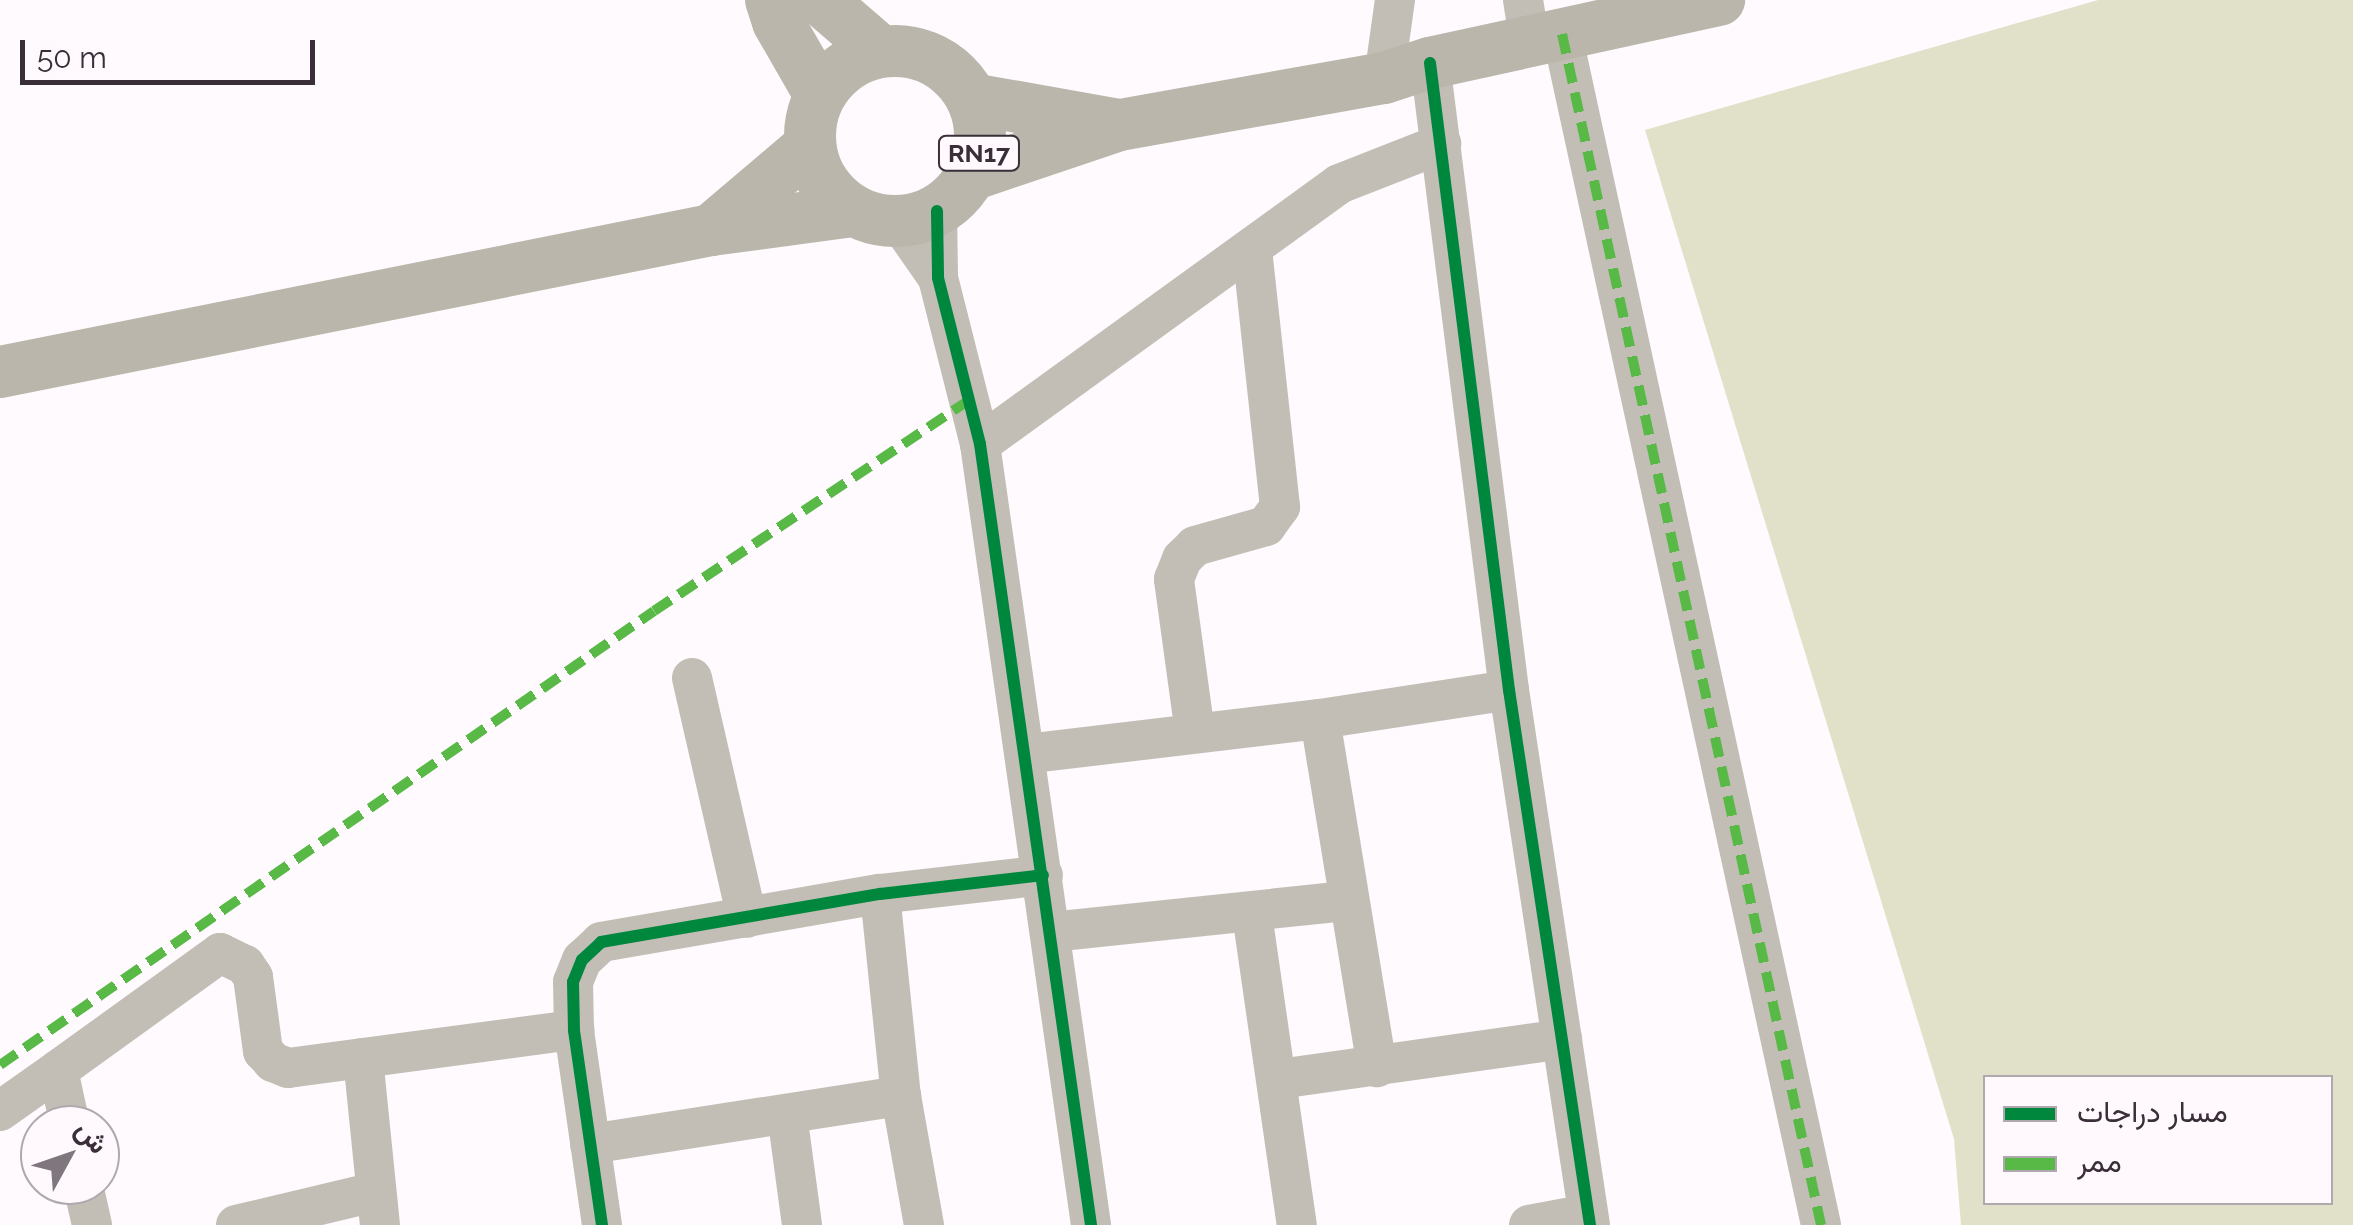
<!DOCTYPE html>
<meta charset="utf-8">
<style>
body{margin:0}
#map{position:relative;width:2353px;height:1225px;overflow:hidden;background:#fefafd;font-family:Raleway,Vazirmatn,sans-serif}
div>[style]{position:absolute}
.green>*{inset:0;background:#e1e1c9}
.minor>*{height:40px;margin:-20px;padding:0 20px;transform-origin:20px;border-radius:20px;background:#c2beb6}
.major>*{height:52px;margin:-26px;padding:0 26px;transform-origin:26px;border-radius:26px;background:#bab6ab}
.major>.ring{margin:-26px;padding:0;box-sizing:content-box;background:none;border:52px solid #bab6ab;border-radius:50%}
.quiet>*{height:10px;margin-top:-5px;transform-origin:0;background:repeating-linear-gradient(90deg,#58b947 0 20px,transparent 0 30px)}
.cycleway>*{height:12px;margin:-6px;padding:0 6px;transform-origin:6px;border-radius:6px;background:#00873e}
span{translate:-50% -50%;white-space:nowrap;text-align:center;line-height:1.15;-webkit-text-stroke:9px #fff9fe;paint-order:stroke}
.shield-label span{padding:2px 8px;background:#fff9fe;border:2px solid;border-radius:8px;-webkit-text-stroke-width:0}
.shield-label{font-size:25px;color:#3a2f39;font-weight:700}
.legend{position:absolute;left:1983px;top:1075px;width:350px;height:130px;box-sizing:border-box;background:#fff9fe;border:2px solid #b0a8af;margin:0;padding:12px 18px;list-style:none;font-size:30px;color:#3a2f39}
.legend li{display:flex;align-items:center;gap:20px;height:50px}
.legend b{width:50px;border:2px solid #b0a8af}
.north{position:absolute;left:20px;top:1105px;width:100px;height:100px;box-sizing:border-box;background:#fff9fe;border:2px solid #b0a8af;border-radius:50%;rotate:50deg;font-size:28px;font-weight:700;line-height:40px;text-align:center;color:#3a2f39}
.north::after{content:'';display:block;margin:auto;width:35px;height:45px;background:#7f767e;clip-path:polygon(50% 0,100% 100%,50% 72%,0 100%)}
.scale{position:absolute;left:20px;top:40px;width:295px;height:45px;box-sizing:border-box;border:5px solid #3a2f39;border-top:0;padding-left:12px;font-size:30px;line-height:35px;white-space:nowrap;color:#3a2f39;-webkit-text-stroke:8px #fff9fe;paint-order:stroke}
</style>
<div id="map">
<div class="green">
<div style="clip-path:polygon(evenodd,2098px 0,2353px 0,2353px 1225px,1961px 1225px,1954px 1139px,1645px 130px,2098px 0,1986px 1078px,2330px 1078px,2330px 1202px,1986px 1202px,1986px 1078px)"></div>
</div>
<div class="minor">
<div style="left:1523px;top:0;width:44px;rotate:80.8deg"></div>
<div style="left:1562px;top:34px;width:1219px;rotate:77.73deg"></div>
<div style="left:1430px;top:63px;width:632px;rotate:82.82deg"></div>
<div style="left:1509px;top:690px;width:541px;rotate:81.39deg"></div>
<div style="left:1384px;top:78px;width:79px;rotate:-82deg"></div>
<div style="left:937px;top:211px;width:67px;rotate:89.1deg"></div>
<div style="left:938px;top:278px;width:171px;rotate:75.8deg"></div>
<div style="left:980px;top:444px;width:789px;rotate:81.91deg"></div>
<div style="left:899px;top:222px;width:68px;rotate:55.1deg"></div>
<div style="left:980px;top:444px;width:443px;rotate:-35.9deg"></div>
<div style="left:1339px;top:184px;width:110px;rotate:-21.4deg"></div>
<div style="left:692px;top:678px;width:246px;rotate:77.1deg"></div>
<div style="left:1320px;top:719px;width:353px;rotate:80.7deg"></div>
<div style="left:1195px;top:733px;width:155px;rotate:-97.8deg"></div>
<div style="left:1174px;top:579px;width:22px;rotate:-68deg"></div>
<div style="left:1182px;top:559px;width:18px;rotate:-45deg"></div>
<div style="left:1195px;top:546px;width:74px;rotate:-15.7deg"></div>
<div style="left:1266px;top:526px;width:24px;rotate:-54deg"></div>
<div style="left:1280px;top:507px;width:261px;rotate:-96.2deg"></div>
<div style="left:1025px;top:754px;width:297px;rotate:-6.8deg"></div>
<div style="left:1320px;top:719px;width:191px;rotate:-8.7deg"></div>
<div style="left:880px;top:894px;width:203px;rotate:84.1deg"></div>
<div style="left:901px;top:1096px;width:131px;rotate:79.9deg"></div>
<div style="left:1252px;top:914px;width:314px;rotate:81.8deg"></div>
<div style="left:1051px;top:932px;width:299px;rotate:-6deg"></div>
<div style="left:363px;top:1058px;width:168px;rotate:84.2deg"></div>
<div style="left:1279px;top:1079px;width:286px;rotate:-8deg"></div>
<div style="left:0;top:1111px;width:71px;rotate:-35.3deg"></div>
<div style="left:787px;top:1114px;width:112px;rotate:82.3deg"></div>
<div style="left:70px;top:1125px;width:56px;rotate:-102.3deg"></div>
<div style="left:58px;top:1070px;width:200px;rotate:-35.8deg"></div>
<div style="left:220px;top:953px;width:28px;rotate:26deg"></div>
<div style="left:245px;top:965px;width:14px;rotate:56deg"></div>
<div style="left:253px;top:977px;width:75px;rotate:82.3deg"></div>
<div style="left:263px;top:1051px;width:15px;rotate:48deg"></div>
<div style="left:273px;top:1062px;width:16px;rotate:22deg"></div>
<div style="left:288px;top:1068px;width:289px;rotate:-7.6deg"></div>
<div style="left:590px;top:1144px;width:315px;rotate:-8.8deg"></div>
<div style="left:83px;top:1185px;width:41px;rotate:77.3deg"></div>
<div style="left:236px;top:1225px;width:143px;rotate:-13.4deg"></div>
<div style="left:602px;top:1225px;width:197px;rotate:-98.2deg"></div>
<div style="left:574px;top:1030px;width:48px;rotate:-91.2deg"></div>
<div style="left:573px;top:982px;width:24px;rotate:-68deg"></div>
<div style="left:582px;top:960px;width:26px;rotate:-43deg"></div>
<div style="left:601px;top:942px;width:283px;rotate:-9.8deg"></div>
<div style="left:880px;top:894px;width:164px;rotate:-6.6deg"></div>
<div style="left:1529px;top:1225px;width:60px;rotate:-10.6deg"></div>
</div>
<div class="major">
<div style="left:771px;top:0;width:23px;rotate:72deg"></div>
<div style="left:778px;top:22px;width:84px;rotate:60.1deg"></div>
<div style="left:821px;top:0;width:78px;rotate:40.8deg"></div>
<div class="ring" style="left:810px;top:51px;width:118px;height:118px"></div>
<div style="left:972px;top:99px;width:144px;rotate:10deg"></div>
<div style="left:971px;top:175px;width:157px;rotate:-18.6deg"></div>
<div style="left:1120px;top:125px;width:268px;rotate:-10.1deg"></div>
<div style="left:1384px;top:78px;width:48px;rotate:-18.1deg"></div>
<div style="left:1430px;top:63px;width:296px;rotate:-12.3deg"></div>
<div style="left:711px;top:230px;width:130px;rotate:-40.3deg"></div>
<div style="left:0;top:372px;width:725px;rotate:-11.29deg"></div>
<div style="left:711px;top:230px;width:143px;rotate:-7.6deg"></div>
</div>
<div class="quiet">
<div style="left:1562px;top:34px;width:1219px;rotate:77.73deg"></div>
<div style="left:0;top:1065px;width:796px;rotate:-34.77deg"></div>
<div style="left:654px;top:611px;width:379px;rotate:-33.8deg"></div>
</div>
<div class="cycleway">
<div style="left:1430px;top:63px;width:632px;rotate:82.82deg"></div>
<div style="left:1509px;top:690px;width:541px;rotate:81.39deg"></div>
<div style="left:937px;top:211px;width:67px;rotate:89.1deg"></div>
<div style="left:938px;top:278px;width:171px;rotate:75.8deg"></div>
<div style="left:980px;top:444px;width:789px;rotate:81.91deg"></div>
<div style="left:602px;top:1225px;width:197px;rotate:-98.2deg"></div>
<div style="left:574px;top:1030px;width:48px;rotate:-91.2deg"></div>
<div style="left:573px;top:982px;width:24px;rotate:-68deg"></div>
<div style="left:582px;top:960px;width:26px;rotate:-43deg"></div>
<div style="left:601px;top:942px;width:283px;rotate:-9.8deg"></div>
<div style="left:880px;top:894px;width:164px;rotate:-6.6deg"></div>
</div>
<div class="shield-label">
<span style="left:979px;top:153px">RN17</span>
</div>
<ul class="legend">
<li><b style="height:12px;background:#00873e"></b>مسار دراجات</li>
<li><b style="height:12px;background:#58b947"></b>ممر</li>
</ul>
<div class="north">ش</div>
<div class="scale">50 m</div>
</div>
